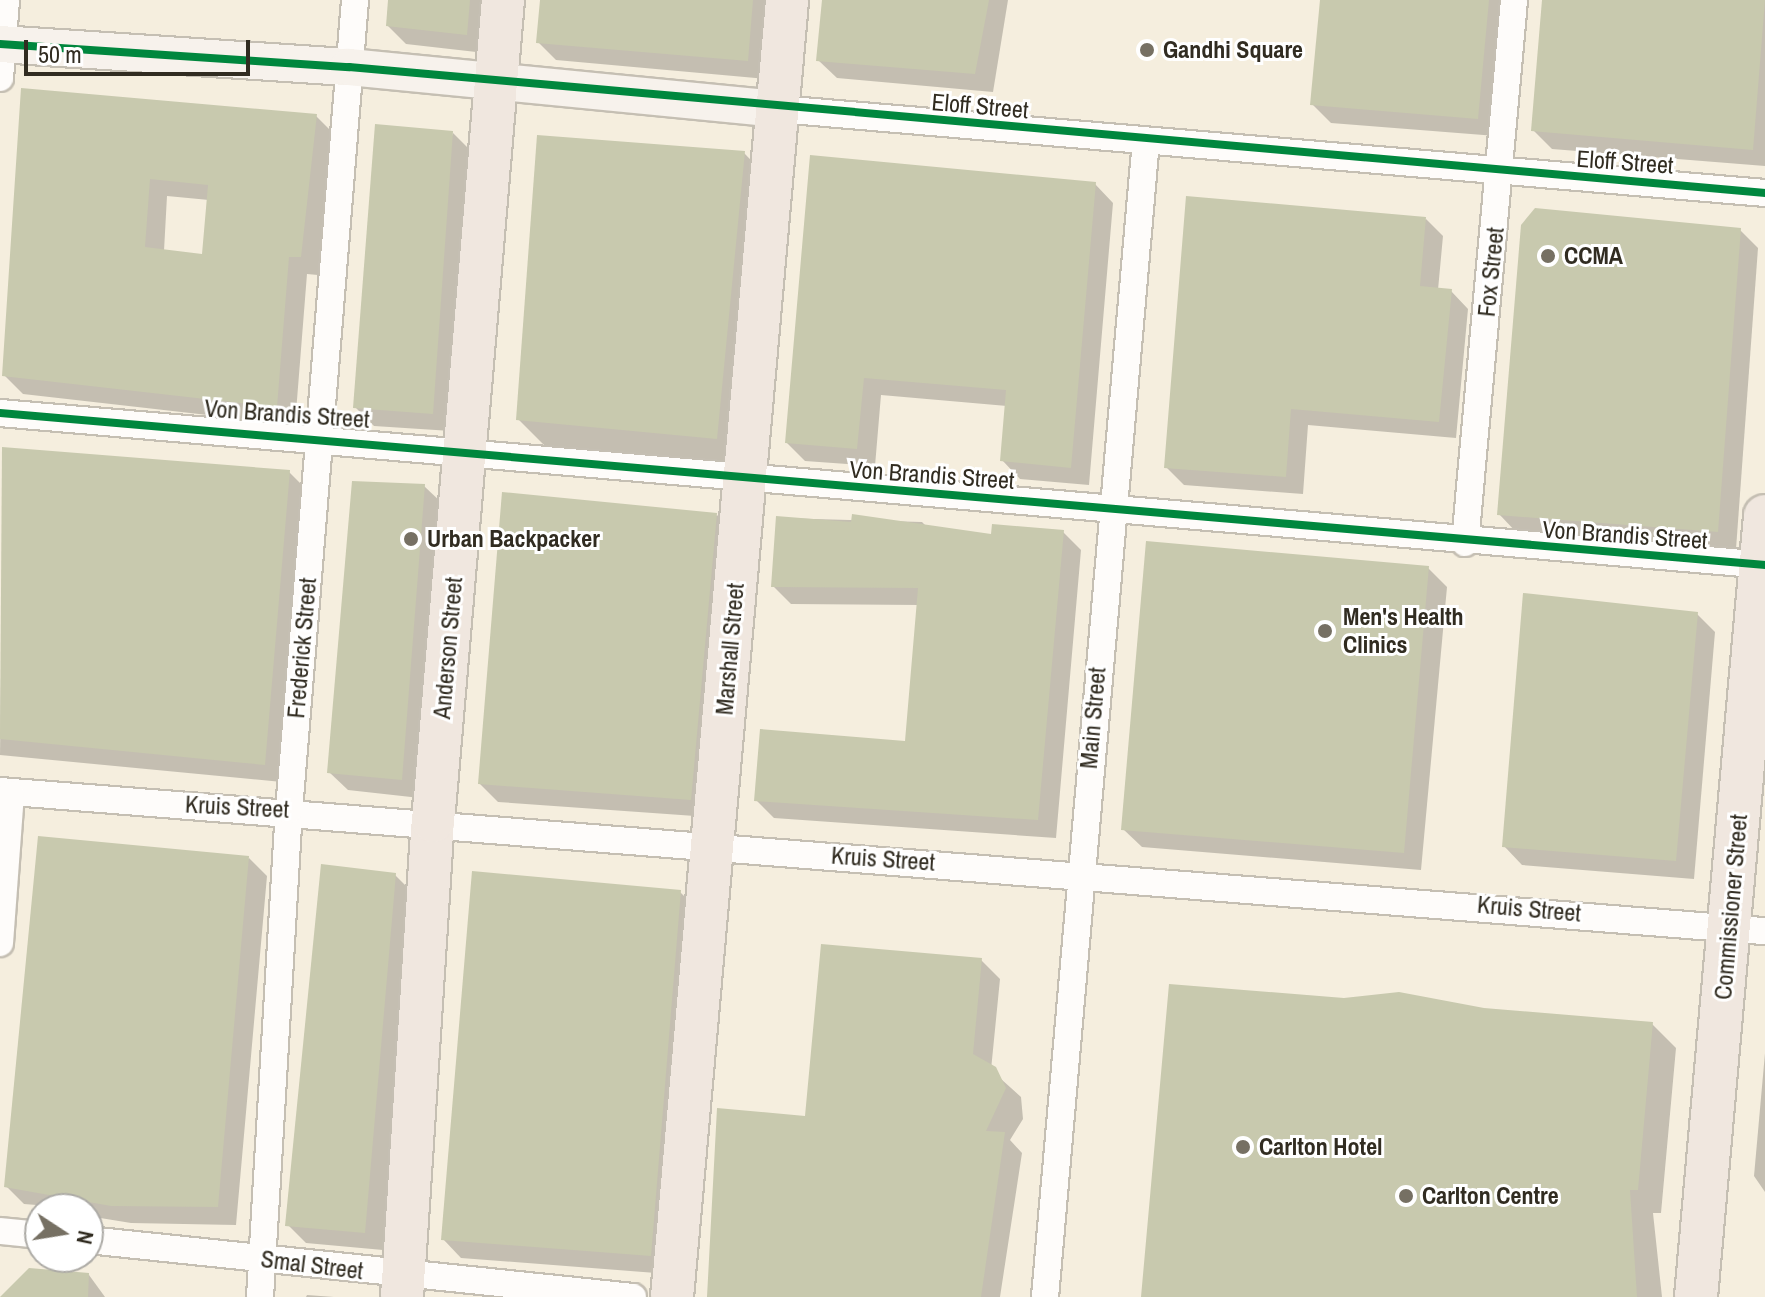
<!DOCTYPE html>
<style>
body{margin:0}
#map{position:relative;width:1765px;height:1297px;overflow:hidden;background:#f5eede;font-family:"Archivo Narrow",sans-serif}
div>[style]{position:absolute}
.shadow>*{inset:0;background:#0003}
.building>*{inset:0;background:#c8c9ae}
.roads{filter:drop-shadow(2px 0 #c5bfb3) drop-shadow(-2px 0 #c5bfb3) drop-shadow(0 2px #c5bfb3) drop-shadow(0 -2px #c5bfb3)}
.street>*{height:26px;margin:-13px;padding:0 13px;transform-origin:13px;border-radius:13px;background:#fefcfa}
.secondary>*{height:36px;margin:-18px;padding:0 18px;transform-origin:18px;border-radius:18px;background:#f7f2ec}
.primary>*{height:42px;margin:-21px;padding:0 21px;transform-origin:21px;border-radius:21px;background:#f0e7df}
.cycleway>*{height:8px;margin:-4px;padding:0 4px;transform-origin:4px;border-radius:4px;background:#00873e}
.dots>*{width:22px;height:22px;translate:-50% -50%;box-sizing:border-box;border:4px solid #fff;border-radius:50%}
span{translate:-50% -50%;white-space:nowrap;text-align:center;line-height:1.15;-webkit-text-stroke:6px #fff;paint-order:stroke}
.poi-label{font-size:24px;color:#312c21;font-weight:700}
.left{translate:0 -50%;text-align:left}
.street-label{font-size:24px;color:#312c21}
.north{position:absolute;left:24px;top:1193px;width:80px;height:80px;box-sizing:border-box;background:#fff;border:2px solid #adaba6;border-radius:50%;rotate:102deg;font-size:22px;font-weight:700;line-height:32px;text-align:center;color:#312c21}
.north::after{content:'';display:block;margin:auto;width:28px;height:36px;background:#767063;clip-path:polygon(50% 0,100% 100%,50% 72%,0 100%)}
.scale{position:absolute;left:24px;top:40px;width:226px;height:36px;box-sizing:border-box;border:4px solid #312c21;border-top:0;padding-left:10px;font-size:24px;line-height:28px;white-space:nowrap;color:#312c21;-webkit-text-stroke:6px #fff;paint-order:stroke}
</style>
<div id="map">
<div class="shadow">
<i style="clip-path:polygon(390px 0,490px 0,485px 53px,406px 44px,388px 26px)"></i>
<i style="clip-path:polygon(542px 0,773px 0,766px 79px,556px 60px,538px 42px)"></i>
<i style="clip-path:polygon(824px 0,1008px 0,993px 92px,837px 78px,818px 60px)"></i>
<i style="clip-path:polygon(1322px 0,1508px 0,1496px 136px,1331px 123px,1312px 104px)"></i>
<i style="clip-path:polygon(1544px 0,1765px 0,1765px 166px,1552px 149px,1534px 131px)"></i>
<i style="clip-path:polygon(evenodd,23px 91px,316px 116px,334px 134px,318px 275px,307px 274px,295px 425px,23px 394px,4px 375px,23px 91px,167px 196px,209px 200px,204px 256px,164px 251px,167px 196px)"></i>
<i style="clip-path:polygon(453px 133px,471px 151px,451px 431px,374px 426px,355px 407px)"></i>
<i style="clip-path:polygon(744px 153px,778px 188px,751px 472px,552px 453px,518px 419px)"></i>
<i style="clip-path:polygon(812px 157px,1095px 184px,1113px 203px,1089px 485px,1020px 479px,1002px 460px,1007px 406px,881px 395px,875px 466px,805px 461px,787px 443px)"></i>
<i style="clip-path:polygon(1426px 219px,1443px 236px,1438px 290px,1451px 291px,1468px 309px,1456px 438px,1308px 425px,1303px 494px,1184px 485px,1166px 467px)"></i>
<i style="clip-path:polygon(1740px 230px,1758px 248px,1736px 549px,1517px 533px,1499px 514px)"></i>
<i style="clip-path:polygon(4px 449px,289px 472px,307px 490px,282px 782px,0 755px)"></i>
<i style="clip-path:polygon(424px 486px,443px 504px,420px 798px,348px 790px,329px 772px)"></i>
<i style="clip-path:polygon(717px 515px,735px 533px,709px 817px,498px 802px,480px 784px)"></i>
<i style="clip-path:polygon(778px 518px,922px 522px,931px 531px,993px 536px,1063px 532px,1081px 550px,1056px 838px,774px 818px,756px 800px,906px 744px,919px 605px,791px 604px,773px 586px)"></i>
<i style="clip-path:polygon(1428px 568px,1447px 587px,1421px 870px,1142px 847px,1123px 829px)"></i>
<i style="clip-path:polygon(1697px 614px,1715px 632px,1694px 879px,1522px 865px,1504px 846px)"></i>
<i style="clip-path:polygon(249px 858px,267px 876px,236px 1225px,131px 1223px,88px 1216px,88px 1209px,24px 1204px,6px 1186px)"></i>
<i style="clip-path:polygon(395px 875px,413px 893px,383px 1250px,306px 1243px,288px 1225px)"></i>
<i style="clip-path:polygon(680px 892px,698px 910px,669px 1274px,461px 1258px,443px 1239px)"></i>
<i style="clip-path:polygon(981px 960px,1000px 979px,991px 1070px,1021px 1097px,1023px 1119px,1010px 1140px,1022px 1153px,1000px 1297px,709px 1297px,718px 1110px,807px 1118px)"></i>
<i style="clip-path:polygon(1484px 1010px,1652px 1024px,1676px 1048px,1661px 1213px,1653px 1213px,1662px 1297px,1143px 1297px)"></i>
<i style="clip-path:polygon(1765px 1053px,1765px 1192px,1754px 1176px)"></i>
<i style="clip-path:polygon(89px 1275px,105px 1297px,16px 1297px)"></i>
<i style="clip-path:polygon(307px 1295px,334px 1297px,306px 1297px)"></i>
</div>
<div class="building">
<i style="clip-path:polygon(388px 0,470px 0,467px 35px,386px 26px)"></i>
<i style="clip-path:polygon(540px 0,753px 0,748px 61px,536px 43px)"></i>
<i style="clip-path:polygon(822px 0,989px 0,975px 74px,816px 61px)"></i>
<i style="clip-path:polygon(1320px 0,1489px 0,1478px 119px,1310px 105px)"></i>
<i style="clip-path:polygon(1542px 0,1765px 0,1753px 150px,1531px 131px)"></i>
<i style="clip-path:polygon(evenodd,21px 88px,317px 114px,301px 257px,289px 257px,277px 407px,2px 376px,21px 88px,150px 179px,208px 185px,202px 254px,145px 247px,150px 179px)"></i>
<i style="clip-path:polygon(375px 124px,453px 131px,433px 414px,353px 408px)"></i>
<i style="clip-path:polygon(537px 135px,745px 151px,717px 439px,516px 420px)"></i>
<i style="clip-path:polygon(810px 155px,1096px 182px,1071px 468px,1000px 461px,1006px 390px,864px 378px,857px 449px,785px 443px)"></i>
<i style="clip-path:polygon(1186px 196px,1426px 217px,1420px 286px,1452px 289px,1439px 422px,1291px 409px,1286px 477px,1164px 468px)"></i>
<i style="clip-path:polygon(1535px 208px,1741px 228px,1718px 532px,1497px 515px,1521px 225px)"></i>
<i style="clip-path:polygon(2px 447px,290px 470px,265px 765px,0 739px)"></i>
<i style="clip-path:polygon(352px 481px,425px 484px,402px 780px,327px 773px)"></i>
<i style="clip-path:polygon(502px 492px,717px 513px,691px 800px,478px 784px)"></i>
<i style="clip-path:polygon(852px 514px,991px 534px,992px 524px,1064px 530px,1038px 820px,754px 801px,760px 729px,905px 741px,918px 588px,771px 587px,776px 516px,851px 522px)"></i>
<i style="clip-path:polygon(1146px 541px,1429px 566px,1404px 853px,1121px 830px)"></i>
<i style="clip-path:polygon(1523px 593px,1698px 612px,1676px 861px,1502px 847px)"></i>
<i style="clip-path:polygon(38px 836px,249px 856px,218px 1207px,111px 1206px,4px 1187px)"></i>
<i style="clip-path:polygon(321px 864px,396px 873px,365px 1233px,285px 1226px)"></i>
<i style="clip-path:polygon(472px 871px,681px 890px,651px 1256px,441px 1240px)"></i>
<i style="clip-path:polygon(821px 944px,982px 958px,973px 1054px,996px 1067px,1006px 1088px,986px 1131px,1005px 1132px,981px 1297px,707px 1297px,717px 1108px,805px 1116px)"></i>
<i style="clip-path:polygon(1169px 984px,1344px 998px,1399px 992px,1484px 1008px,1653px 1022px,1638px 1190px,1630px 1190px,1637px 1297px,1141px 1297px)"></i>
<i style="clip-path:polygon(29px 1268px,89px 1273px,88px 1297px,0 1297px)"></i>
</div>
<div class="roads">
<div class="street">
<i style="left:0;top:78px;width:78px;rotate:-85.6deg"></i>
<i style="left:779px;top:109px;width:990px;rotate:4.87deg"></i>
<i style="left:0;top:413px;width:1772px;rotate:4.92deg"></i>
<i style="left:1465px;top:543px;width:545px;rotate:-84.84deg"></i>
<i style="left:0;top:791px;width:1771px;rotate:4.54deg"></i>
<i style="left:0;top:943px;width:149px;rotate:-85.8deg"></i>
<i style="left:0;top:1231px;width:40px;rotate:5.7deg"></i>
<i style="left:88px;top:1240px;width:548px;rotate:5.97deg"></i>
<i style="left:260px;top:1297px;width:488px;rotate:-86.6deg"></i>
<i style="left:289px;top:810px;width:813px;rotate:-85.34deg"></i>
<i style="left:1045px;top:1297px;width:1161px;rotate:-85.01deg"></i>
</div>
<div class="secondary">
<i style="left:0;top:44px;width:350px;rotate:3.8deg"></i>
<i style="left:349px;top:67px;width:432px;rotate:5.6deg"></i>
</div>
<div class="primary">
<i style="left:402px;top:1297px;width:477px;rotate:-86.3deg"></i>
<i style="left:433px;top:821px;width:824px;rotate:-85.13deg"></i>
<i style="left:672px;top:1297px;width:1302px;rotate:-84.93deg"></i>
<i style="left:1696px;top:1297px;width:784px;rotate:-84.95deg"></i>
</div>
</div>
<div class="cycleway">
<i style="left:0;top:44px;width:350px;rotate:3.8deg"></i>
<i style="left:349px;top:67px;width:1422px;rotate:5.08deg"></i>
<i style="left:0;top:413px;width:1772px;rotate:4.92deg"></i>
</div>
<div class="dots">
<i style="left:1147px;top:50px;background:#767063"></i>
<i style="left:1548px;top:256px;background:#767063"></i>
<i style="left:411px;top:539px;background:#767063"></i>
<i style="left:1325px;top:631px;background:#767063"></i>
<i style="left:1243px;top:1147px;background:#767063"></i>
<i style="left:1406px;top:1196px;background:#767063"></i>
</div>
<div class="poi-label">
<span class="left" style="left:1163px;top:50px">Gandhi Square</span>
<span class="left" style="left:1564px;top:256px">CCMA</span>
<span class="left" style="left:427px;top:539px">Urban Backpacker</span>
<span class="left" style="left:1343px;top:631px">Men's Health<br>Clinics</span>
<span class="left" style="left:1259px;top:1147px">Carlton Hotel</span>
<span class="left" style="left:1422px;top:1196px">Carlton Centre</span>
</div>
<div class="street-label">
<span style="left:980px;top:106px;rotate:5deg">Eloff Street</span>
<span style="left:1625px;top:162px;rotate:4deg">Eloff Street</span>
<span style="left:1491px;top:272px;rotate:-84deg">Fox Street</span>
<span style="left:287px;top:414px;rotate:4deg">Von Brandis Street</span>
<span style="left:932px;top:475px;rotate:4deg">Von Brandis Street</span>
<span style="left:1625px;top:535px;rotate:4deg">Von Brandis Street</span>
<span style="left:302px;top:648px;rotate:-85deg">Frederick Street</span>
<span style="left:448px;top:648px;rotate:-85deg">Anderson Street</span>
<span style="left:730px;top:649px;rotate:-85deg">Marshall Street</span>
<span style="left:1093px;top:718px;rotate:-85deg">Main Street</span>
<span style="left:237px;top:807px;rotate:3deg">Kruis Street</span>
<span style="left:883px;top:859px;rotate:4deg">Kruis Street</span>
<span style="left:1731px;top:907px;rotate:-85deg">Commissioner Street</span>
<span style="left:1529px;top:909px;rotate:5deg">Kruis Street</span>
<span style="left:312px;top:1265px;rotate:7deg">Smal Street</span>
</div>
<div class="north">N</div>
<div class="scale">50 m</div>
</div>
